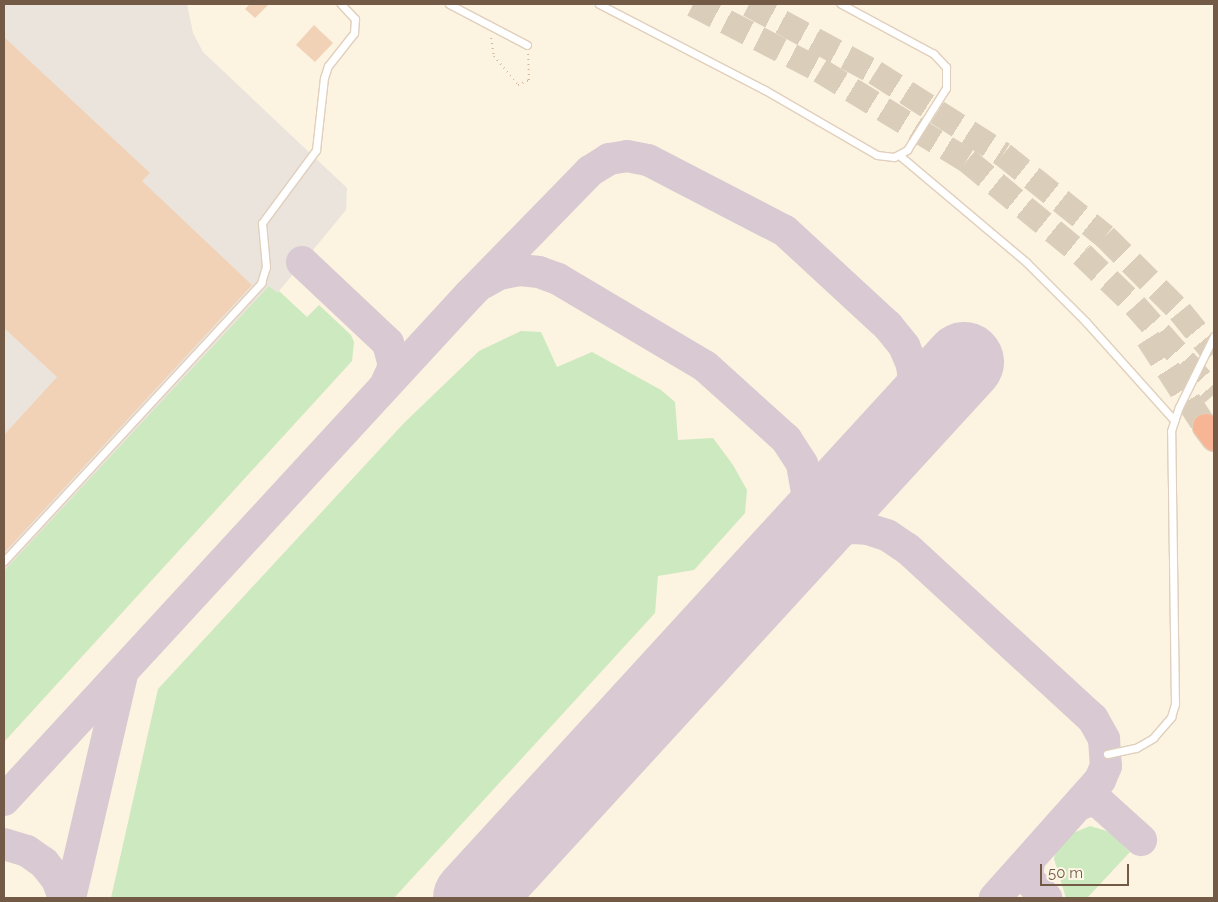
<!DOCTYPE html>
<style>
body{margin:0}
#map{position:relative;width:1218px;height:902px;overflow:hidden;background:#fcf3e0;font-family:Raleway,sans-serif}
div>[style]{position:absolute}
.industrial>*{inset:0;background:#eae4dc}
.green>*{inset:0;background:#cde9bf}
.taxiway>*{height:32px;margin:-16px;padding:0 16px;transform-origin:16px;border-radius:16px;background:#d9c9d2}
.runway>*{height:80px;margin:-40px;padding:0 40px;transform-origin:40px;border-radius:40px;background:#d9c9d2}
.building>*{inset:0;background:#f2d2b7}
.motorway-tunnel>*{height:25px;margin-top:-12.5px;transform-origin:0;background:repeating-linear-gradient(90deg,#dacdba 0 25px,transparent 0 37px)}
.path>*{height:2px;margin-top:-1px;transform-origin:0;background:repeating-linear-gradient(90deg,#d6b69b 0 1px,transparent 0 5px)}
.roads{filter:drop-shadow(1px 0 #e0cfbc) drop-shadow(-1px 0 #e0cfbc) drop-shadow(0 1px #e0cfbc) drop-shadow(0 -1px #e0cfbc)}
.service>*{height:7px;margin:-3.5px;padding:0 3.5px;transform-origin:3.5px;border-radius:3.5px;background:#fff}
.motorway>*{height:25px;margin:-12.5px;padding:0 12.5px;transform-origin:12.5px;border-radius:12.5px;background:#f8b595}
span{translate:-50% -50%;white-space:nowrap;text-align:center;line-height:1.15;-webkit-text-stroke:4px #fff7e6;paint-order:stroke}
.frame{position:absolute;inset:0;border:5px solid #735a47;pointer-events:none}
.scale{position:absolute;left:1040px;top:864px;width:89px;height:22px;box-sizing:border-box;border:2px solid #735a47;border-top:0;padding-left:6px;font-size:15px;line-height:18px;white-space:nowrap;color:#735a47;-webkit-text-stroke:4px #fff7e6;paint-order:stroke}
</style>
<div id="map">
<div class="industrial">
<i style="clip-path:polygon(4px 4px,187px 4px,193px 33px,203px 52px,347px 188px,346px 210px,279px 291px,4px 593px)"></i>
</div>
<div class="green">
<i style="clip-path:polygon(269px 286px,277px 293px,279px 291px,307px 317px,319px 305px,351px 335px,354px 342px,352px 361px,4px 742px,4px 571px)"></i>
<i style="clip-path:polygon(521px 331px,541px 332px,557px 367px,592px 352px,661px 390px,675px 402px,678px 440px,713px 438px,733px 465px,747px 490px,745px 513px,694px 570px,658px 576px,655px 613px,394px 898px,111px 898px,158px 689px,404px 423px,479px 351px)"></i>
<i style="clip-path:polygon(1090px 826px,1110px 832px,1130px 852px,1087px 898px,1066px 898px,1054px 859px,1055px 852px,1073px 833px)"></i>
</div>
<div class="taxiway">
<i style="left:302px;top:262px;width:118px;rotate:43.3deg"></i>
<i style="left:388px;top:343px;width:24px;rotate:75deg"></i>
<i style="left:394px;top:366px;width:22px;rotate:114deg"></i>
<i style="left:483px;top:283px;width:18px;rotate:-29deg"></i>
<i style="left:499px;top:274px;width:21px;rotate:-11deg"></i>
<i style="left:520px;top:270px;width:19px;rotate:6deg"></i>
<i style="left:539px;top:272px;width:20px;rotate:20deg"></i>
<i style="left:558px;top:279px;width:172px;rotate:30.7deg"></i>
<i style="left:706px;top:367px;width:108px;rotate:42deg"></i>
<i style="left:786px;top:439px;width:30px;rotate:57deg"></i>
<i style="left:802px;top:464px;width:36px;rotate:80deg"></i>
<i style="left:808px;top:499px;width:27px;rotate:105deg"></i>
<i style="left:801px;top:525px;width:36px;rotate:126deg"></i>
<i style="left:707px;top:645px;width:132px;rotate:-45.9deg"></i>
<i style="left:799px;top:550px;width:30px;rotate:-34deg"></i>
<i style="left:824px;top:533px;width:27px;rotate:-10deg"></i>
<i style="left:851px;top:528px;width:17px;rotate:3deg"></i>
<i style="left:868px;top:529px;width:20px;rotate:18deg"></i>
<i style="left:887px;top:535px;width:25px;rotate:34deg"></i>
<i style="left:908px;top:549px;width:251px;rotate:42.6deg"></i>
<i style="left:1093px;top:719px;width:23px;rotate:61deg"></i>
<i style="left:1104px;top:739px;width:27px;rotate:86deg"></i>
<i style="left:1106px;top:766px;width:15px;rotate:113deg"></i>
<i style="left:1100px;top:780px;width:158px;rotate:131.7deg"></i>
<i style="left:4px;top:800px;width:688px;rotate:-47.36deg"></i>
<i style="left:470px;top:294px;width:172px;rotate:-45.7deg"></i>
<i style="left:590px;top:171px;width:22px;rotate:-32deg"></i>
<i style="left:609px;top:159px;width:18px;rotate:-9deg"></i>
<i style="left:627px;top:156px;width:21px;rotate:11deg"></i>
<i style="left:648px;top:160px;width:154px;rotate:27.4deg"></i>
<i style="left:785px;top:231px;width:140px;rotate:42.7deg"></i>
<i style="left:888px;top:326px;width:26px;rotate:51deg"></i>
<i style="left:904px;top:346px;width:21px;rotate:67deg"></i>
<i style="left:912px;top:365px;width:31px;rotate:83deg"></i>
<i style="left:916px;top:396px;width:17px;rotate:111deg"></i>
<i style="left:910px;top:412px;width:88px;rotate:127.1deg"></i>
<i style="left:1081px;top:804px;width:11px;rotate:-22deg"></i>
<i style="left:1091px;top:800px;width:11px;rotate:22deg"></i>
<i style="left:1101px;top:804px;width:54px;rotate:42deg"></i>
<i style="left:4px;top:844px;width:24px;rotate:17deg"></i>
<i style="left:27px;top:851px;width:21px;rotate:35deg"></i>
<i style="left:44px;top:863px;width:21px;rotate:51deg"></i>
<i style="left:57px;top:879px;width:20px;rotate:70deg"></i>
<i style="left:1029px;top:861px;width:17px;rotate:97deg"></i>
<i style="left:1027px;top:878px;width:28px;rotate:46deg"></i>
<i style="left:70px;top:898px;width:230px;rotate:-76.9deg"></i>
</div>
<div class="runway">
<i style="left:473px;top:898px;width:727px;rotate:-47.51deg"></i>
</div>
<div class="building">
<i style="clip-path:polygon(250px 4px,269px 4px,255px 18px,245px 9px)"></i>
<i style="clip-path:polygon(314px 25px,333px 43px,315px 62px,296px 45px)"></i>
<i style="clip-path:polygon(4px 37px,150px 173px,142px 181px,252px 285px,4px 553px,4px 435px,57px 377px,4px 328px)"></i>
</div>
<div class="motorway-tunnel">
<i style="left:693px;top:4px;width:143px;rotate:27.5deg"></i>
<i style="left:820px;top:70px;width:172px;rotate:31.5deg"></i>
<i style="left:967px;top:160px;width:149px;rotate:39.3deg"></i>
<i style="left:1082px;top:254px;width:74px;rotate:43.9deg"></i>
<i style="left:1135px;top:305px;width:119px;rotate:48.4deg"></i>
<i style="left:749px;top:4px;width:143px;rotate:28.4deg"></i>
<i style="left:875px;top:72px;width:152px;rotate:32.6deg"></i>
<i style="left:1003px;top:154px;width:131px;rotate:38.8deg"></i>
<i style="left:1105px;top:236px;width:106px;rotate:45deg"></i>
<i style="left:1180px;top:311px;width:54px;rotate:51deg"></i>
<i style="left:1148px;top:338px;width:105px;rotate:57.1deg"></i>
</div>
<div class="path">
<i style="left:491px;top:38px;width:18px;rotate:81deg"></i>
<i style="left:494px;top:56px;width:38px;rotate:50deg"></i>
<i style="left:518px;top:85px;width:12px;rotate:-24deg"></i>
<i style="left:529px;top:80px;width:26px;rotate:-92deg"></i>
</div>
<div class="roads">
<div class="service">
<i style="left:449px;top:4px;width:88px;rotate:27.7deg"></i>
<i style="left:599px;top:4px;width:187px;rotate:27.4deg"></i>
<i style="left:765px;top:90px;width:129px;rotate:30.1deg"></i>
<i style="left:877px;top:155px;width:17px;rotate:7deg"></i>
<i style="left:894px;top:157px;width:15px;rotate:-28deg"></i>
<i style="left:907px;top:150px;width:73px;rotate:-57.8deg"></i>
<i style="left:946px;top:88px;width:21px;rotate:-90deg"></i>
<i style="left:946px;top:67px;width:18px;rotate:-133deg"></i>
<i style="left:934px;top:54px;width:106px;rotate:-151.7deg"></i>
<i style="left:899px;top:155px;width:166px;rotate:40.1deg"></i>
<i style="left:1026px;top:262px;width:85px;rotate:45deg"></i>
<i style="left:1086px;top:322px;width:132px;rotate:48.1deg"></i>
<i style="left:4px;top:561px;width:379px;rotate:-47.2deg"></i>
<i style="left:261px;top:283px;width:17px;rotate:-73deg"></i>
<i style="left:266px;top:267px;width:44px;rotate:-95.2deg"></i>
<i style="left:262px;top:223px;width:91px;rotate:-53.5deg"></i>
<i style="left:316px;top:150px;width:72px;rotate:-83.7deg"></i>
<i style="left:324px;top:78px;width:13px;rotate:-72deg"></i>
<i style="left:328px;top:66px;width:42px;rotate:-51.8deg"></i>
<i style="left:354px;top:33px;width:14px;rotate:-86deg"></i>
<i style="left:355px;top:19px;width:21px;rotate:-133deg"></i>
<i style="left:1107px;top:754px;width:30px;rotate:-12deg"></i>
<i style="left:1136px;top:748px;width:20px;rotate:-30deg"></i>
<i style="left:1153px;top:738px;width:28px;rotate:-49deg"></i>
<i style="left:1171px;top:717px;width:14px;rotate:-73deg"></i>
<i style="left:1175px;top:704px;width:273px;rotate:-90.8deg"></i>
<i style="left:1171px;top:431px;width:25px;rotate:-72deg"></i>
<i style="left:1179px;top:407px;width:79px;rotate:-63.8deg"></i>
</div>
<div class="motorway">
<i style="left:1205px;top:426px;width:15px;rotate:53deg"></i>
</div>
</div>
<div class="frame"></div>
<div class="scale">50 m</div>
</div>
